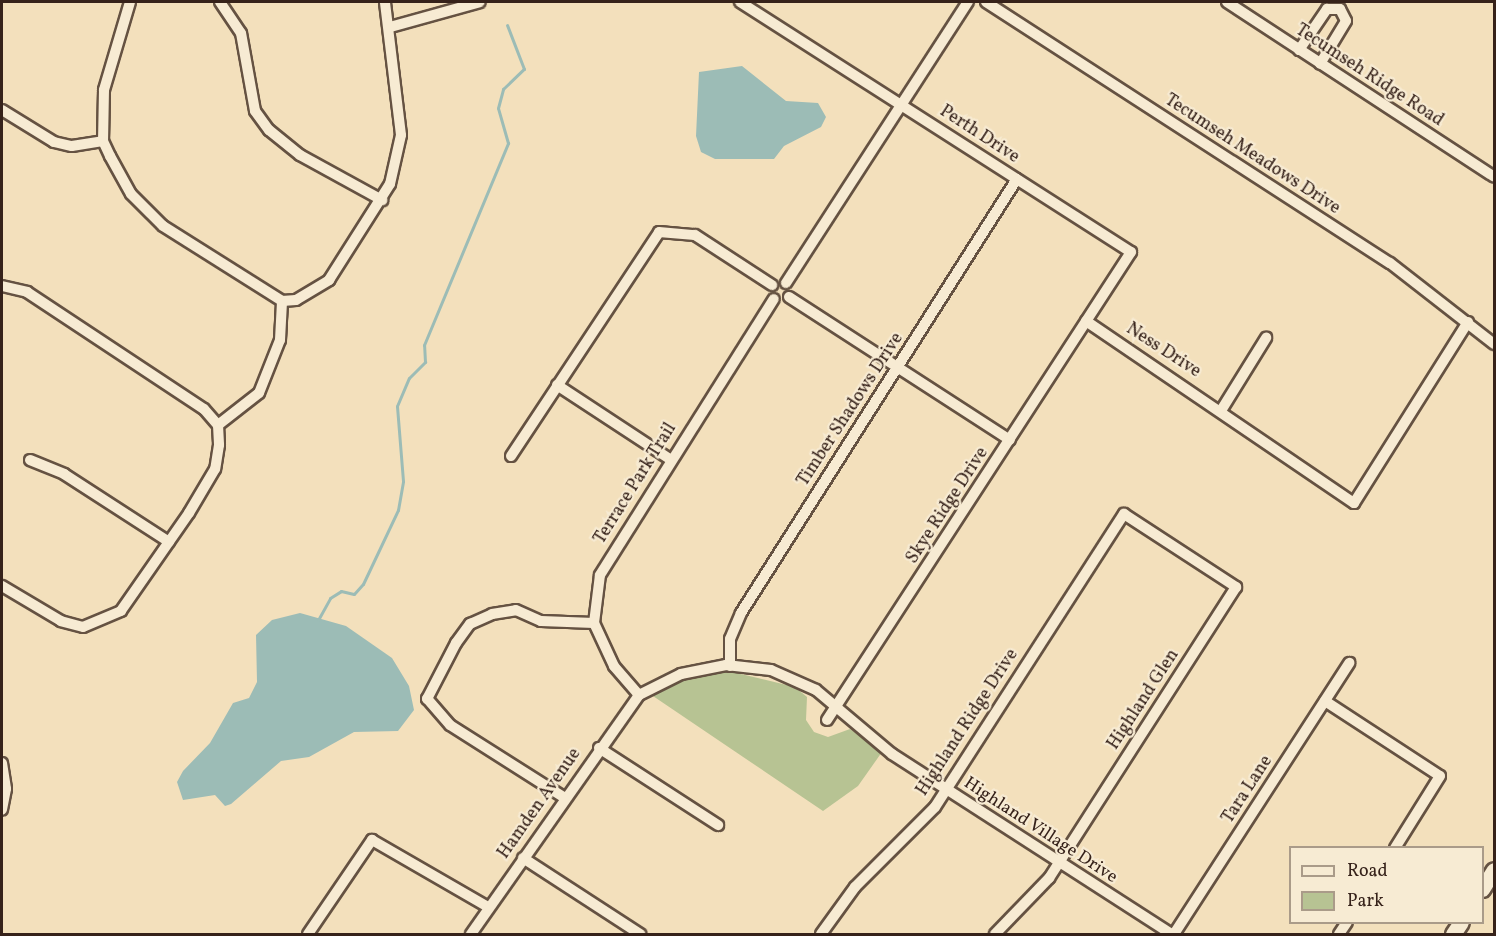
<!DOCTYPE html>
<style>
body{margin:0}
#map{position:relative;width:1496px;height:936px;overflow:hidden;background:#f3e0bc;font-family:Vollkorn,serif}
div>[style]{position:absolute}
.green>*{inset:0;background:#b7c393}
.water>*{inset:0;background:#9cbcb6}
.stream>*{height:3px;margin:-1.5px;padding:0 1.5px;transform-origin:1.5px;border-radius:1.5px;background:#9cbcb6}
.roads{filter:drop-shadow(2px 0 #655242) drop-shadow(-2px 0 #655242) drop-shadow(0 2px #655242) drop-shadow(0 -2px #655242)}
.street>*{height:10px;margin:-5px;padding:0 5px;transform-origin:5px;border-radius:5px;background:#f7ebd3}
.secondary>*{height:15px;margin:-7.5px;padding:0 7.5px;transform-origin:7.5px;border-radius:7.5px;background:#f7ebd3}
span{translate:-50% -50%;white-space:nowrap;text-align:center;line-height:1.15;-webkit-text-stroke:4.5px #f7ebd3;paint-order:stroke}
.street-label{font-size:18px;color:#36221a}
.frame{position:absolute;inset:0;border:3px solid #36221a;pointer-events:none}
.legend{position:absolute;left:1289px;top:846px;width:195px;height:78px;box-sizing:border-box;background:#f7ebd3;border:2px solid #aa9b89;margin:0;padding:8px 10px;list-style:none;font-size:18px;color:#36221a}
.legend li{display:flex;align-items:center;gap:12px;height:30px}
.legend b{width:30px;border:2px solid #aa9b89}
</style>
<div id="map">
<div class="green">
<i style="clip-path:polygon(724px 670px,795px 687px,807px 697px,806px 720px,814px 732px,828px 737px,850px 729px,882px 752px,858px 786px,823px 811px,650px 694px,687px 677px)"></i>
</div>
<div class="water">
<i style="clip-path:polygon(742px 66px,786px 101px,818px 103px,826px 117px,821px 127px,784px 146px,774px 159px,715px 159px,701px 152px,696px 136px,699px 72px)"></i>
<i style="clip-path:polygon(300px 613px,346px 626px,392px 658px,409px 686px,414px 710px,398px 731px,354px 732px,309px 757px,281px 761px,231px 804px,225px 806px,215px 795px,183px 800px,177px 782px,183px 771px,210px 743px,233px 703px,249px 698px,257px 682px,256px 635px,272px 620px)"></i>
</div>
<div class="stream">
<i style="left:318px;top:620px;width:25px;rotate:-61deg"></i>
<i style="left:330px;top:598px;width:13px;rotate:-32deg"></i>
<i style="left:341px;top:591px;width:13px;rotate:13deg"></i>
<i style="left:354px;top:594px;width:13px;rotate:-48deg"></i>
<i style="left:363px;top:584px;width:82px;rotate:-64.7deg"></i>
<i style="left:398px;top:510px;width:29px;rotate:-80deg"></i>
<i style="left:403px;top:481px;width:75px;rotate:-94.6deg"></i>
<i style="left:397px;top:406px;width:30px;rotate:-67deg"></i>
<i style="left:409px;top:378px;width:23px;rotate:-45deg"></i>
<i style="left:425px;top:362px;width:17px;rotate:-93deg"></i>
<i style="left:424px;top:345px;width:219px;rotate:-67.4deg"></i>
<i style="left:508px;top:143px;width:36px;rotate:-106deg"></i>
<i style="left:498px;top:108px;width:20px;rotate:-75deg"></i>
<i style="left:503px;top:89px;width:29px;rotate:-44deg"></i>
<i style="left:524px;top:69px;width:47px;rotate:-111.1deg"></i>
</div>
<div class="roads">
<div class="street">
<i style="left:130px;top:2px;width:92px;rotate:106.5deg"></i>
<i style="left:104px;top:90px;width:51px;rotate:91.1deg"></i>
<i style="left:103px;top:141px;width:17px;rotate:65deg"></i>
<i style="left:110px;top:156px;width:43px;rotate:61.1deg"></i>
<i style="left:131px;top:194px;width:45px;rotate:45deg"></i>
<i style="left:163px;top:226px;width:141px;rotate:32.2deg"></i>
<i style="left:220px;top:2px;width:37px;rotate:56deg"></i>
<i style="left:241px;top:33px;width:79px;rotate:79.8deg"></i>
<i style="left:255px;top:111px;width:24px;rotate:54deg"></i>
<i style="left:269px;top:130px;width:40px;rotate:39deg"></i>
<i style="left:300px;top:155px;width:94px;rotate:28.8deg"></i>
<i style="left:740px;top:2px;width:464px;rotate:32.6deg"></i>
<i style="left:1131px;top:252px;width:558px;rotate:123.01deg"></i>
<i style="left:986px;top:2px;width:481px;rotate:32.9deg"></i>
<i style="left:1390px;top:263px;width:132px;rotate:37.9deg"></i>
<i style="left:1227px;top:2px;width:319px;rotate:33.2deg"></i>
<i style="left:390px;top:27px;width:93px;rotate:-15.5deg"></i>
<i style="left:1299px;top:50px;width:50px;rotate:-55.7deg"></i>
<i style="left:1327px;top:9px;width:13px"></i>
<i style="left:1340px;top:9px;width:13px;rotate:63deg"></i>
<i style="left:1346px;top:21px;width:50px;rotate:121.2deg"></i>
<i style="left:2px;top:110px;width:61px;rotate:31.6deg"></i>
<i style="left:54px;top:142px;width:18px;rotate:13deg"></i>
<i style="left:72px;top:146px;width:31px;rotate:-9deg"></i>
<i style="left:786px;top:283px;width:335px;rotate:-57.1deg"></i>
<i style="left:2px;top:286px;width:26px;rotate:13deg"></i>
<i style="left:27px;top:292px;width:212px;rotate:33.5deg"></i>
<i style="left:204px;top:409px;width:21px;rotate:49deg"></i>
<i style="left:218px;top:425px;width:20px;rotate:87deg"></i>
<i style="left:219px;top:445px;width:24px;rotate:99deg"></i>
<i style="left:215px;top:469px;width:51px;rotate:120.6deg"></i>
<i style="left:189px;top:513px;width:119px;rotate:124.8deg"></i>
<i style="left:121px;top:611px;width:41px;rotate:157.2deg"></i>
<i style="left:83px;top:627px;width:23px;rotate:-165deg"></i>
<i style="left:61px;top:621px;width:69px;rotate:-149.3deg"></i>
<i style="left:789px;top:297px;width:263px;rotate:32.9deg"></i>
<i style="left:1086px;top:321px;width:324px;rotate:34.2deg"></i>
<i style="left:1354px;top:503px;width:214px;rotate:-57.8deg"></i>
<i style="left:557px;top:385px;width:136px;rotate:33.3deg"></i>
<i style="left:1222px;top:409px;width:84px;rotate:-58.2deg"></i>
<i style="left:218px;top:425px;width:52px;rotate:-38deg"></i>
<i style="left:259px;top:393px;width:57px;rotate:-68.4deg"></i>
<i style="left:280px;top:340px;width:39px;rotate:-87deg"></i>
<i style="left:282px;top:301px;width:14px;rotate:-4deg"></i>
<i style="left:296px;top:300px;width:39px;rotate:-31deg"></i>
<i style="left:329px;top:280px;width:114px;rotate:-57.6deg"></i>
<i style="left:390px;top:184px;width:50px;rotate:-77.3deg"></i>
<i style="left:401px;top:135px;width:134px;rotate:-96.9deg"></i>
<i style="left:511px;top:456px;width:268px;rotate:-56.5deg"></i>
<i style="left:659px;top:232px;width:36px;rotate:5deg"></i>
<i style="left:695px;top:235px;width:92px;rotate:33deg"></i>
<i style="left:30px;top:460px;width:37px;rotate:22deg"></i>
<i style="left:64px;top:474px;width:125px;rotate:32.9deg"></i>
<i style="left:730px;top:666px;width:27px;rotate:-90deg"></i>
<i style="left:730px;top:639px;width:28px;rotate:-67deg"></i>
<i style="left:741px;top:613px;width:514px;rotate:-57.55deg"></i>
<i style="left:639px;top:695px;width:38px;rotate:-131deg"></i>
<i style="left:614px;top:666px;width:47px;rotate:-114.9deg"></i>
<i style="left:594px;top:623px;width:48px;rotate:-82.9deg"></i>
<i style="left:600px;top:575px;width:326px;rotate:-57.8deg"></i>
<i style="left:1325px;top:701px;width:137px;rotate:33.1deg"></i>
<i style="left:1440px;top:776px;width:85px;rotate:122deg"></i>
<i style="left:599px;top:748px;width:142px;rotate:32.9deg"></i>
<i style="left:2px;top:763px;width:26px;rotate:81deg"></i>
<i style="left:6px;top:789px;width:21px;rotate:101deg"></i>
<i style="left:565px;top:798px;width:136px;rotate:-147.6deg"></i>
<i style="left:450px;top:725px;width:35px;rotate:-131deg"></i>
<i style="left:427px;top:699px;width:63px;rotate:-62.6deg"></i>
<i style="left:456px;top:643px;width:24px;rotate:-54deg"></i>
<i style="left:470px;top:624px;width:24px;rotate:-24deg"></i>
<i style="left:492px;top:614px;width:24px;rotate:-9deg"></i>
<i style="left:516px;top:610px;width:27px;rotate:24deg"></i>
<i style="left:541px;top:621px;width:53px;rotate:2.2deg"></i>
<i style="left:523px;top:858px;width:140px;rotate:33deg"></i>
<i style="left:308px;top:934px;width:114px;rotate:-55.8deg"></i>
<i style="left:372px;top:840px;width:134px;rotate:30deg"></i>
<i style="left:471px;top:934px;width:292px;rotate:-54.9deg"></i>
<i style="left:639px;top:695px;width:47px;rotate:-26.6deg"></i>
<i style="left:681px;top:674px;width:46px;rotate:-11.3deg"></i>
<i style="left:726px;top:665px;width:45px;rotate:6.3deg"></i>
<i style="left:771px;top:670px;width:49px;rotate:24deg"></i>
<i style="left:816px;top:690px;width:99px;rotate:40.1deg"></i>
<i style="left:892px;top:754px;width:332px;rotate:32.8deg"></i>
<i style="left:821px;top:934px;width:58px;rotate:-54.1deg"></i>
<i style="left:855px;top:887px;width:113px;rotate:-45deg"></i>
<i style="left:935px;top:807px;width:349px;rotate:-57.2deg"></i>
<i style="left:1124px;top:514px;width:134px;rotate:33.1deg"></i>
<i style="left:1236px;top:587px;width:346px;rotate:122.7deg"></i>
<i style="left:1049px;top:878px;width:78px;rotate:134deg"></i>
<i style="left:1174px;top:934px;width:323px;rotate:-57.1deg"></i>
<i style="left:1339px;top:934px;width:14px;rotate:-56deg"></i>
</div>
<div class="secondary">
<i style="left:1482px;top:889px;width:22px;rotate:-58deg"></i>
<i style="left:1453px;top:934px;width:14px;rotate:-56deg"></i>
</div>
</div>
<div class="street-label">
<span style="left:1369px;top:76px;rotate:33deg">Tecumseh Ridge Road</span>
<span style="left:979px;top:135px;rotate:33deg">Perth Drive</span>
<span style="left:1252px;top:155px;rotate:33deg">Tecumseh Meadows Drive</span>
<span style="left:1163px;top:351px;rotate:33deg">Ness Drive</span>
<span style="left:851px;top:410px;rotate:-57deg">Timber Shadows Drive</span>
<span style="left:636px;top:484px;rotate:-58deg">Terrace Park Trail</span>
<span style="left:948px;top:506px;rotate:-57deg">Skye Ridge Drive</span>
<span style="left:1144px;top:700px;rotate:-57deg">Highland Glen</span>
<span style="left:968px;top:723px;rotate:-57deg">Highland Ridge Drive</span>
<span style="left:1248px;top:790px;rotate:-57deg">Tara Lane</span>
<span style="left:540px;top:804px;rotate:-55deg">Hamden Avenue</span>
<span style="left:1040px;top:831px;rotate:33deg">Highland Village Drive</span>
</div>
<div class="frame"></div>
<ul class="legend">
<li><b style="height:8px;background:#f7ebd3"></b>Road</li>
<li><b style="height:16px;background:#b7c393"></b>Park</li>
</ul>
</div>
